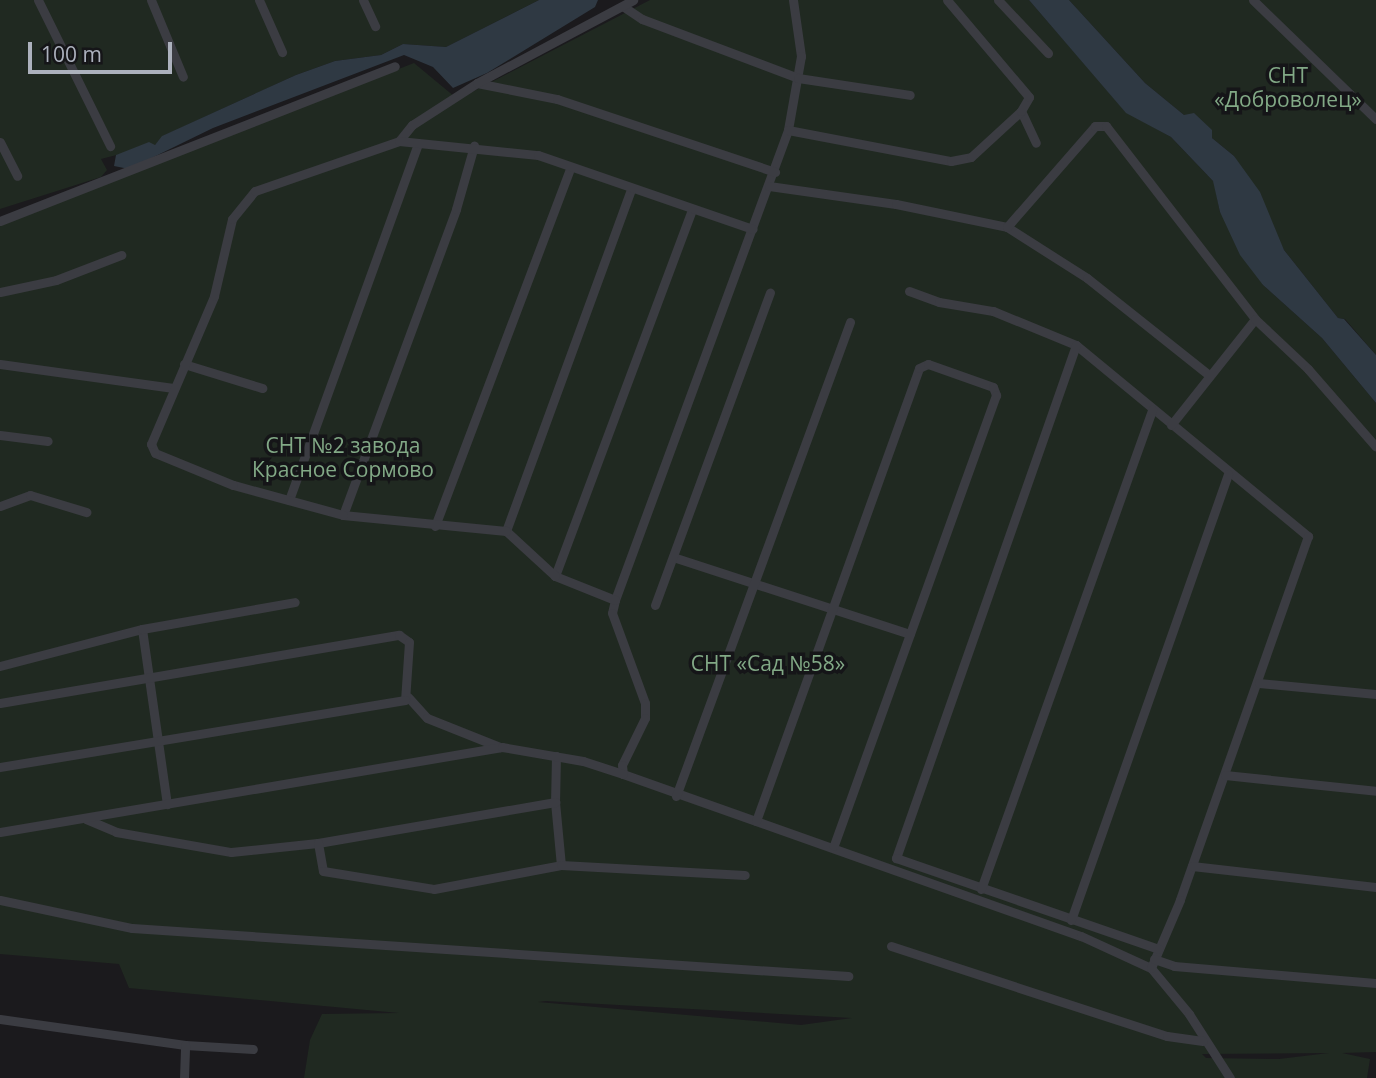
<!DOCTYPE html>
<meta charset="utf-8">
<style>
body{margin:0}
#map{position:relative;width:1376px;height:1078px;overflow:hidden;background:#1b1a1d;font-family:"Open Sans",sans-serif}
div>[style]{position:absolute}
.green>*{inset:0;background:#202921}
.water>*{inset:0;background:#2f3943}
.street>*{height:9px;margin:-4.5px;padding:0 4.5px;transform-origin:4.5px;border-radius:4.5px;background:#3b3c42}
span{translate:-50% -50%;white-space:nowrap;text-align:center;line-height:1.15;-webkit-text-stroke:7px #151518;paint-order:stroke}
.park-label{font-size:21px;color:#82a986}
.scale{position:absolute;left:28px;top:42px;width:144px;height:32px;box-sizing:border-box;border:4px solid #acb1bd;border-top:0;padding-left:9px;font-size:21px;line-height:24px;white-space:nowrap;color:#acb1bd;-webkit-text-stroke:5px #151518;paint-order:stroke}
</style>
<div id="map">
<div class="green">
<i style="clip-path:polygon(0 0,539px 0,446px 47px,403px 44px,381px 55px,335px 61px,296px 75px,163px 136px,155px 145px,101px 159px,107px 170px,101px 177px,0 209px)"></i>
<i style="clip-path:polygon(evenodd,650px 0,1029px 0,1126px 112px,1171px 137px,1214px 182px,1220px 212px,1263px 285px,1322px 338px,1376px 403px,1376px 1052px,1342px 1053px,1370px 1059px,1367px 1078px,304px 1078px,310px 1040px,322px 1014px,399px 1013px,129px 988px,119px 964px,0 954px,0 224px,414px 63px,455px 97px,474px 91px,650px 0,538px 1002px,546px 1001px,852px 1018px,801px 1025px,538px 1002px,650px 0,1329px 1053px,1279px 1059px,1206px 1058px,1202px 1054px,1329px 1053px)"></i>
<i style="clip-path:polygon(1069px 0,1376px 0,1376px 355px,1345px 319px,1338px 318px,1284px 250px,1234px 156px,1145px 83px)"></i>
</div>
<div class="water">
<i style="clip-path:polygon(539px 0,598px 0,595px 7px,487px 73px,453px 88px,433px 67px,404px 55px,213px 128px,129px 169px,114px 166px,116px 155px,149px 142px,155px 145px,162px 136px,296px 75px,335px 61px,381px 55px,403px 44px,446px 47px)"></i>
<i style="clip-path:polygon(1029px 0,1069px 0,1145px 83px,1184px 115px,1194px 113px,1212px 130px,1212px 138px,1234px 156px,1260px 192px,1284px 250px,1338px 318px,1344px 319px,1376px 355px,1376px 403px,1322px 338px,1263px 285px,1240px 255px,1220px 212px,1213px 181px,1171px 137px,1126px 113px)"></i>
</div>
<div class="street">
<i style="left:38px;top:0;width:163px;rotate:63.7deg"></i>
<i style="left:151px;top:0;width:83px;rotate:67.4deg"></i>
<i style="left:259px;top:0;width:57px;rotate:66.1deg"></i>
<i style="left:363px;top:0;width:29px;rotate:65deg"></i>
<i style="left:793px;top:0;width:57px;rotate:81.9deg"></i>
<i style="left:801px;top:56px;width:75px;rotate:100deg"></i>
<i style="left:788px;top:130px;width:501px;rotate:110.21deg"></i>
<i style="left:615px;top:600px;width:13px;rotate:103deg"></i>
<i style="left:612px;top:613px;width:96px;rotate:69.9deg"></i>
<i style="left:645px;top:703px;width:15px;rotate:90deg"></i>
<i style="left:645px;top:718px;width:52px;rotate:116.1deg"></i>
<i style="left:622px;top:765px;width:9px;rotate:84deg"></i>
<i style="left:623px;top:774px;width:486px;rotate:19.5deg"></i>
<i style="left:1081px;top:936px;width:77px;rotate:24.6deg"></i>
<i style="left:1151px;top:968px;width:60px;rotate:50.4deg"></i>
<i style="left:1189px;top:1014px;width:76px;rotate:57.4deg"></i>
<i style="left:998px;top:0;width:73px;rotate:46.7deg"></i>
<i style="left:1253px;top:0;width:171px;rotate:44.1deg"></i>
<i style="left:624px;top:7px;width:22px;rotate:34deg"></i>
<i style="left:642px;top:19px;width:167px;rotate:20.7deg"></i>
<i style="left:798px;top:78px;width:113px;rotate:8.6deg"></i>
<i style="left:477px;top:83px;width:82px;rotate:11.3deg"></i>
<i style="left:557px;top:99px;width:230px;rotate:18.5deg"></i>
<i style="left:1021px;top:111px;width:35px;rotate:65deg"></i>
<i style="left:788px;top:130px;width:166px;rotate:10.8deg"></i>
<i style="left:951px;top:161px;width:20px;rotate:-11deg"></i>
<i style="left:971px;top:157px;width:68px;rotate:-42.6deg"></i>
<i style="left:1021px;top:111px;width:16px;rotate:-60deg"></i>
<i style="left:1029px;top:97px;width:127px;rotate:-130.2deg"></i>
<i style="left:399px;top:141px;width:21px;rotate:-51deg"></i>
<i style="left:412px;top:125px;width:77px;rotate:-32.9deg"></i>
<i style="left:477px;top:83px;width:177px;rotate:-28deg"></i>
<i style="left:0;top:142px;width:38px;rotate:63deg"></i>
<i style="left:769px;top:186px;width:128px;rotate:8.1deg"></i>
<i style="left:896px;top:204px;width:113px;rotate:11.7deg"></i>
<i style="left:1007px;top:227px;width:95px;rotate:32.5deg"></i>
<i style="left:1087px;top:278px;width:156px;rotate:38.5deg"></i>
<i style="left:0;top:221px;width:424px;rotate:-21.4deg"></i>
<i style="left:1007px;top:227px;width:134px;rotate:-48.9deg"></i>
<i style="left:1095px;top:126px;width:11px"></i>
<i style="left:1106px;top:126px;width:244px;rotate:52.3deg"></i>
<i style="left:909px;top:291px;width:32px;rotate:20deg"></i>
<i style="left:939px;top:302px;width:55px;rotate:9.5deg"></i>
<i style="left:993px;top:311px;width:90px;rotate:22.3deg"></i>
<i style="left:1076px;top:345px;width:301px;rotate:39.5deg"></i>
<i style="left:1308px;top:536px;width:386px;rotate:109.4deg"></i>
<i style="left:1180px;top:900px;width:74px;rotate:113.1deg"></i>
<i style="left:0;top:292px;width:57px;rotate:-12.1deg"></i>
<i style="left:56px;top:280px;width:70px;rotate:-21deg"></i>
<i style="left:1076px;top:345px;width:544px;rotate:109.33deg"></i>
<i style="left:896px;top:858px;width:278px;rotate:19.1deg"></i>
<i style="left:0;top:364px;width:175px;rotate:7.9deg"></i>
<i style="left:184px;top:364px;width:82px;rotate:17.1deg"></i>
<i style="left:1171px;top:425px;width:135px;rotate:-51.6deg"></i>
<i style="left:1255px;top:319px;width:73px;rotate:43.3deg"></i>
<i style="left:1308px;top:369px;width:103px;rotate:48.9deg"></i>
<i style="left:0;top:435px;width:48px;rotate:7.1deg"></i>
<i style="left:289px;top:500px;width:379px;rotate:-70.1deg"></i>
<i style="left:0;top:506px;width:32px;rotate:-20deg"></i>
<i style="left:30px;top:495px;width:59px;rotate:16.9deg"></i>
<i style="left:343px;top:515px;width:326px;rotate:-69.7deg"></i>
<i style="left:456px;top:209px;width:66px;rotate:-74.1deg"></i>
<i style="left:435px;top:526px;width:383px;rotate:-69.3deg"></i>
<i style="left:506px;top:531px;width:363px;rotate:-69.9deg"></i>
<i style="left:673px;top:557px;width:249px;rotate:18deg"></i>
<i style="left:555px;top:576px;width:392px;rotate:-69.5deg"></i>
<i style="left:615px;top:600px;width:65px;rotate:-158.2deg"></i>
<i style="left:555px;top:576px;width:67px;rotate:-137.4deg"></i>
<i style="left:506px;top:531px;width:164px;rotate:-174.4deg"></i>
<i style="left:343px;top:515px;width:114px;rotate:-164.7deg"></i>
<i style="left:233px;top:485px;width:84px;rotate:-157.7deg"></i>
<i style="left:155px;top:453px;width:10px;rotate:-114deg"></i>
<i style="left:151px;top:444px;width:161px;rotate:-66.9deg"></i>
<i style="left:214px;top:296px;width:79px;rotate:-76.8deg"></i>
<i style="left:232px;top:219px;width:36px;rotate:-51deg"></i>
<i style="left:255px;top:191px;width:152px;rotate:-19.1deg"></i>
<i style="left:399px;top:141px;width:140px;rotate:5.8deg"></i>
<i style="left:538px;top:155px;width:227px;rotate:19deg"></i>
<i style="left:655px;top:605px;width:333px;rotate:-69.8deg"></i>
<i style="left:142px;top:629px;width:177px;rotate:81.9deg"></i>
<i style="left:0;top:666px;width:147px;rotate:-14.6deg"></i>
<i style="left:142px;top:629px;width:155px;rotate:-10deg"></i>
<i style="left:1259px;top:683px;width:118px;rotate:5.4deg"></i>
<i style="left:408px;top:697px;width:28px;rotate:48deg"></i>
<i style="left:427px;top:718px;width:79px;rotate:21.7deg"></i>
<i style="left:0;top:703px;width:405px;rotate:-9.7deg"></i>
<i style="left:399px;top:635px;width:12px;rotate:35deg"></i>
<i style="left:409px;top:642px;width:58px;rotate:93.9deg"></i>
<i style="left:405px;top:700px;width:411px;rotate:170.6deg"></i>
<i style="left:556px;top:756px;width:46px;rotate:91.2deg"></i>
<i style="left:555px;top:802px;width:63px;rotate:84.6deg"></i>
<i style="left:1225px;top:775px;width:152px;rotate:6deg"></i>
<i style="left:676px;top:796px;width:505px;rotate:-69.84deg"></i>
<i style="left:86px;top:819px;width:33px;rotate:23deg"></i>
<i style="left:116px;top:832px;width:117px;rotate:9.9deg"></i>
<i style="left:231px;top:852px;width:87px;rotate:-5.9deg"></i>
<i style="left:318px;top:843px;width:241px;rotate:-9.8deg"></i>
<i style="left:756px;top:821px;width:481px;rotate:-70.2deg"></i>
<i style="left:919px;top:368px;width:10px;rotate:-24deg"></i>
<i style="left:928px;top:364px;width:69px;rotate:19.5deg"></i>
<i style="left:993px;top:387px;width:9px;rotate:69deg"></i>
<i style="left:996px;top:395px;width:479px;rotate:109.8deg"></i>
<i style="left:0;top:832px;width:509px;rotate:-9.61deg"></i>
<i style="left:502px;top:747px;width:82px;rotate:9.8deg"></i>
<i style="left:583px;top:761px;width:42px;rotate:18deg"></i>
<i style="left:318px;top:843px;width:28px;rotate:80deg"></i>
<i style="left:323px;top:871px;width:112px;rotate:9.2deg"></i>
<i style="left:434px;top:889px;width:129px;rotate:-10.7deg"></i>
<i style="left:561px;top:865px;width:184px;rotate:3.1deg"></i>
<i style="left:1192px;top:866px;width:185px;rotate:6.5deg"></i>
<i style="left:981px;top:889px;width:509px;rotate:-70.35deg"></i>
<i style="left:0;top:900px;width:135px;rotate:12deg"></i>
<i style="left:132px;top:928px;width:718px;rotate:3.84deg"></i>
<i style="left:1071px;top:920px;width:473px;rotate:-70.6deg"></i>
<i style="left:891px;top:946px;width:290px;rotate:18.1deg"></i>
<i style="left:1167px;top:1036px;width:36px;rotate:8deg"></i>
<i style="left:1154px;top:959px;width:21px;rotate:19deg"></i>
<i style="left:1174px;top:966px;width:203px;rotate:4.8deg"></i>
<i style="left:0;top:1019px;width:187px;rotate:8deg"></i>
<i style="left:185px;top:1045px;width:68px;rotate:3.4deg"></i>
<i style="left:184px;top:1078px;width:33px;rotate:-88deg"></i>
</div>
<div class="park-label">
<span style="left:1288px;top:87px">СНТ<br>«Доброволец»</span>
<span style="left:343px;top:457px">СНТ №2 завода<br>Красное Сормово</span>
<span style="left:768px;top:663px">СНТ «Сад №58»</span>
</div>
<div class="scale">100 m</div>
</div>
